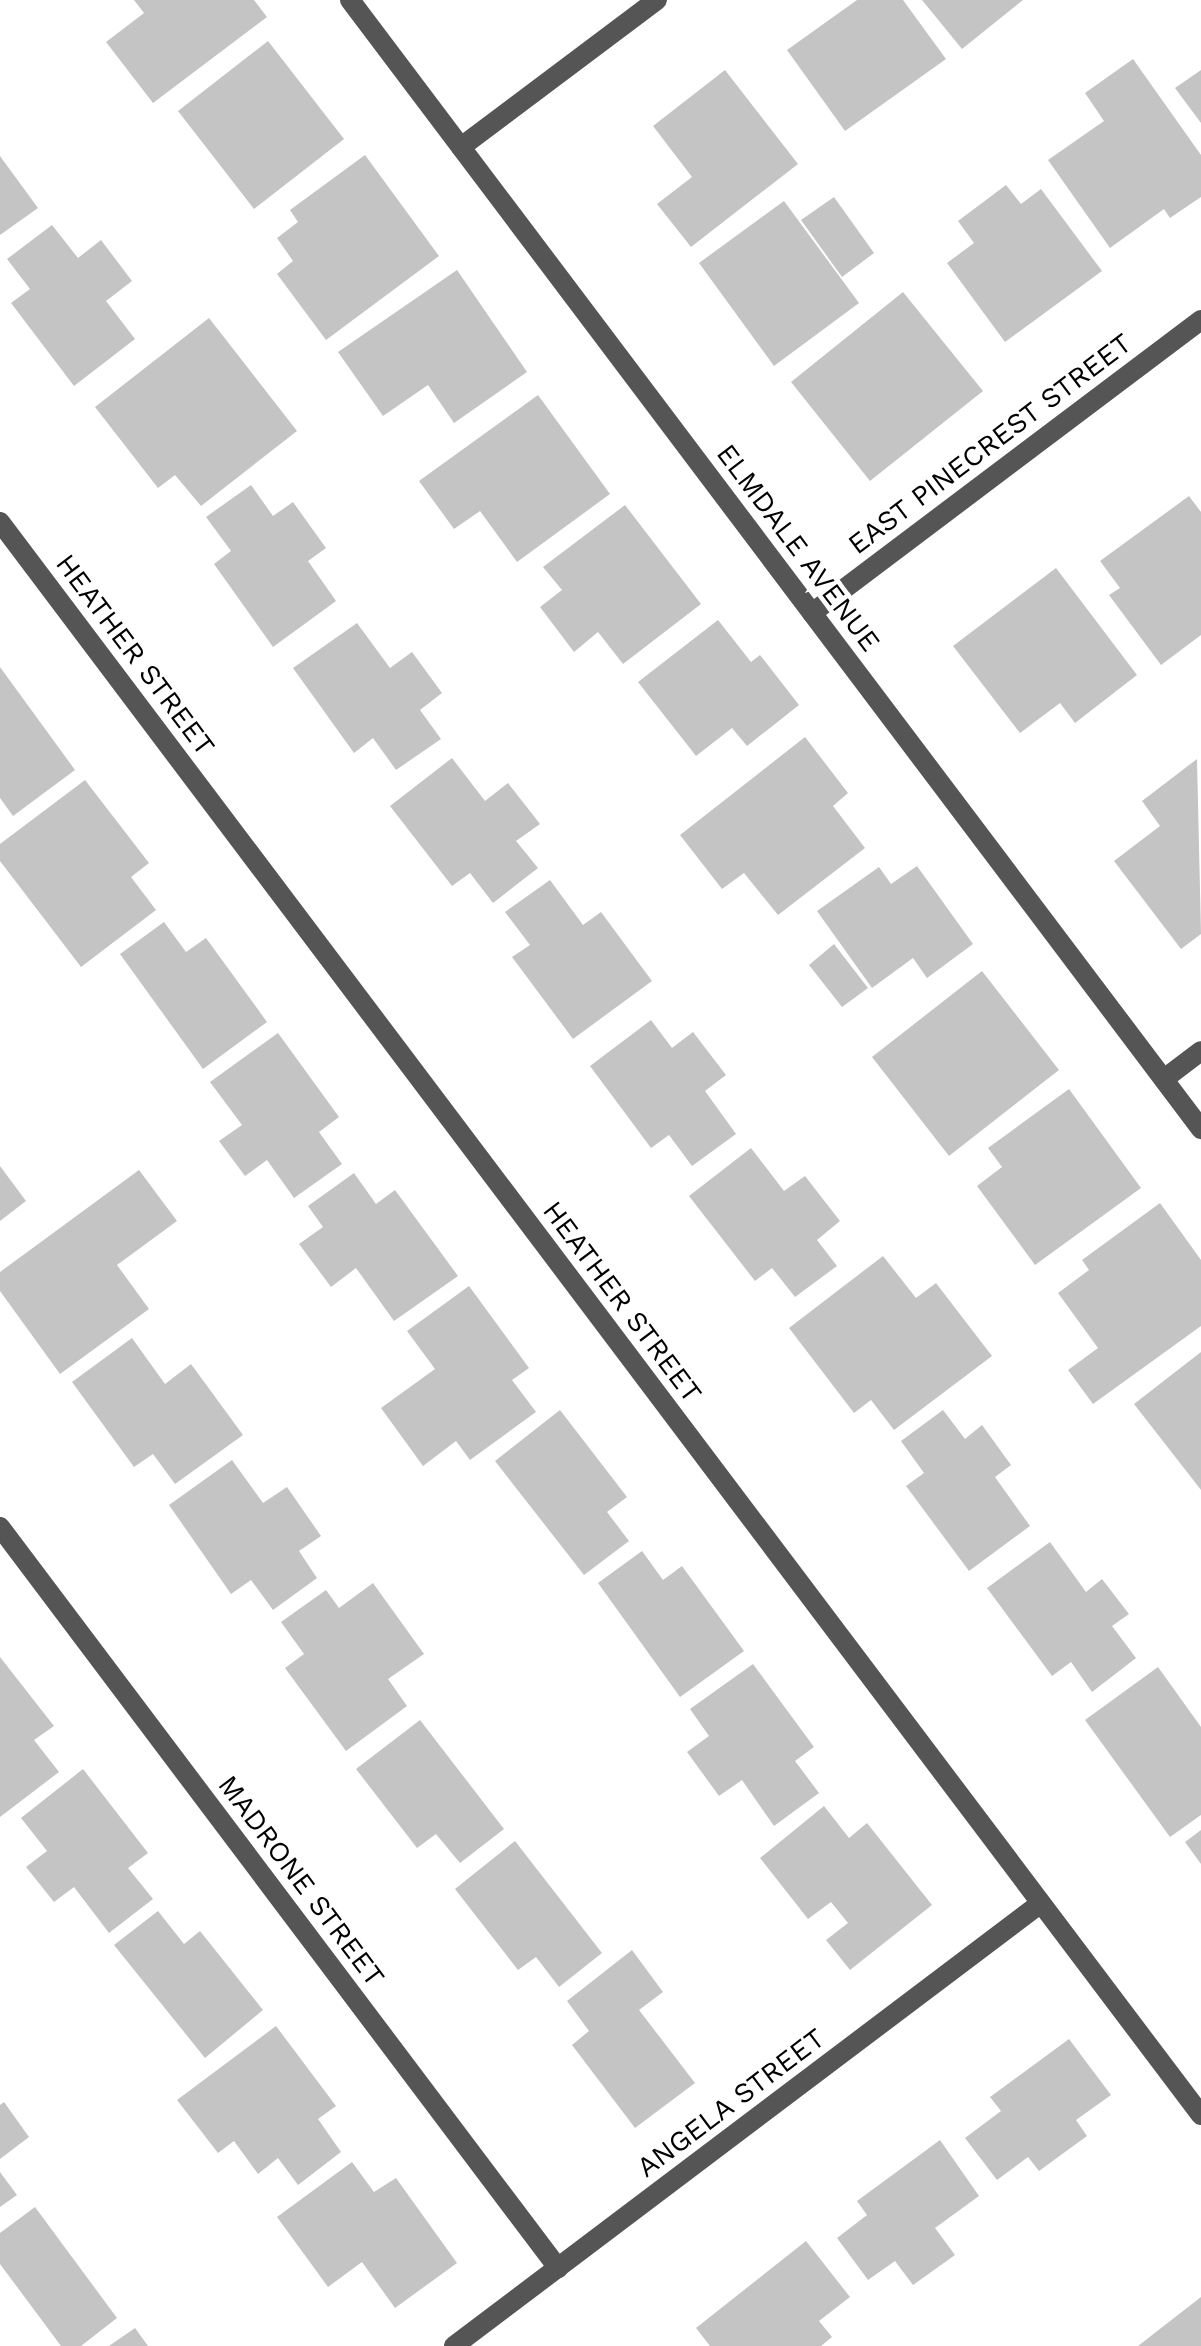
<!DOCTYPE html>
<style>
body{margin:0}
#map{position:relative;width:1201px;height:2346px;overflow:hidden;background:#fff;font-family:"Work Sans",sans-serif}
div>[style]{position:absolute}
.building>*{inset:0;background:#c4c4c4}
.street>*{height:20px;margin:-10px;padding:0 10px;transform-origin:10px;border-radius:10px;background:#555}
span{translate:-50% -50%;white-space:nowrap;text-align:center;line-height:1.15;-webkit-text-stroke:9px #fff;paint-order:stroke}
.street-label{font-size:28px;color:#000}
</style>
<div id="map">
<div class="building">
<i style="clip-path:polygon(134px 0,254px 0,267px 17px,153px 103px,106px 42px,144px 13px)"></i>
<i style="clip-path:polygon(857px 0,903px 0,946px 59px,845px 131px,787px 50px)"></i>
<i style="clip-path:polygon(922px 0,1023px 0,962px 49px)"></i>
<i style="clip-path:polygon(268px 41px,344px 139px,254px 209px,178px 111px)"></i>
<i style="clip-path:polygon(1133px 59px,1201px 155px,1201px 197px,1170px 218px,1164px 209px,1110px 248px,1048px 160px,1104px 121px,1085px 93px)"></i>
<i style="clip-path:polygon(725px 70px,798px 164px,691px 247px,657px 204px,692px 177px,653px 126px)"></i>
<i style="clip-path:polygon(1201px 70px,1201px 123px,1175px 88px)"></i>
<i style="clip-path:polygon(365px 155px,439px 256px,326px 340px,277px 274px,293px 261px,277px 238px,298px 222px,290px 210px)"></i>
<i style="clip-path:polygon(0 156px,38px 208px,0 235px)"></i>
<i style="clip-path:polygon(1006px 185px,1021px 204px,1041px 189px,1102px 271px,1005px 342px,947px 263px,974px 243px,958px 221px)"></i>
<i style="clip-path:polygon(834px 197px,874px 253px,842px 277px,801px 220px)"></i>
<i style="clip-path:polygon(784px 201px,859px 303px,774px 366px,699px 263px)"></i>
<i style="clip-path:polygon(52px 225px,78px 258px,101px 240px,132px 281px,106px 301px,135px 339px,74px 386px,11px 303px,30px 289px,7px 259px)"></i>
<i style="clip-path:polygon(457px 270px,527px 372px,454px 423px,428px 385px,383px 416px,338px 352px)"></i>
<i style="clip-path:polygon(903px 292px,983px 391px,870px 481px,791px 382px)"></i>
<i style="clip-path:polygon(209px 318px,297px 431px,201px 506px,175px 475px,158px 488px,95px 407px)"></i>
<i style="clip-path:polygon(538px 395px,610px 494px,517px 562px,480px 511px,454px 529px,419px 481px)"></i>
<i style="clip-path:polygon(251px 485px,273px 516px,293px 502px,326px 548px,308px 561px,336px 601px,273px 647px,214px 564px,231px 551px,206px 517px)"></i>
<i style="clip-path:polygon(1189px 496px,1201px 512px,1201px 635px,1161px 665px,1109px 595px,1120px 588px,1100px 561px)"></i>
<i style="clip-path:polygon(625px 505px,701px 604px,623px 664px,598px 632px,574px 652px,540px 607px,562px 590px,543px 567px)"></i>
<i style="clip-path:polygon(1056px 568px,1137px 675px,1075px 723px,1060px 703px,1020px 733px,953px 646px)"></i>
<i style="clip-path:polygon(718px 620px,751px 662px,760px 655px,799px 705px,747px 746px,732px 728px,696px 756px,638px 682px)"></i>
<i style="clip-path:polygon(357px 623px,390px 668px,412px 652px,442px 693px,420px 710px,441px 739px,396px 770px,373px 738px,354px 753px,293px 668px)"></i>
<i style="clip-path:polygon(0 667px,75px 770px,13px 816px,0 798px)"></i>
<i style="clip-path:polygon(805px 737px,848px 793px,833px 806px,865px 848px,778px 915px,744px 873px,722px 889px,680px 835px)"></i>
<i style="clip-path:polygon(452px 758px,485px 801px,508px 783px,540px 824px,516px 841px,538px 868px,493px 903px,470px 873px,452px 886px,390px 806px)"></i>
<i style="clip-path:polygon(1197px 759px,1201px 934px,1181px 949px,1114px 861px,1160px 826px,1142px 801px)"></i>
<i style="clip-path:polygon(85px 780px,149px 863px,131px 877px,156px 910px,81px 967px,0 861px,0 844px)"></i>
<i style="clip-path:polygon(917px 866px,973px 944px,927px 978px,913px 958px,872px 988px,817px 911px,879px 867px,891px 884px)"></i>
<i style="clip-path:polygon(550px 880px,583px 925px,601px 912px,652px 981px,573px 1039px,512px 957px,530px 945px,505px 912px)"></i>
<i style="clip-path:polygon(164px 922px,186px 952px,206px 938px,267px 1022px,203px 1069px,120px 954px)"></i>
<i style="clip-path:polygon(834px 944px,868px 988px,842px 1007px,809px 965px)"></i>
<i style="clip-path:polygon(982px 971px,1059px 1070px,949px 1156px,872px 1057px)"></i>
<i style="clip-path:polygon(651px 1020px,672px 1048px,693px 1032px,726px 1075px,705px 1091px,736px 1134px,692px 1166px,669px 1135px,651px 1148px,590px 1066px)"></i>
<i style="clip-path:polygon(278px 1033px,339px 1117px,319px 1132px,342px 1164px,294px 1198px,267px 1160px,245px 1176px,219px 1141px,242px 1125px,210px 1082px)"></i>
<i style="clip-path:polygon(1069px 1089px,1141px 1188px,1035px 1265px,977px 1186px,1002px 1167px,988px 1148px)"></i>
<i style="clip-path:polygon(751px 1148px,784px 1191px,805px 1176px,840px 1221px,817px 1240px,837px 1266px,795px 1297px,772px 1268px,755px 1281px,689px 1196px)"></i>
<i style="clip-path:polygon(0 1166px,26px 1201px,0 1221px)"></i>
<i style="clip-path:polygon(139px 1170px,177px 1221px,117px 1265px,149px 1309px,60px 1374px,0 1291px,0 1272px)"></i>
<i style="clip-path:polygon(354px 1173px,376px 1204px,395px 1190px,458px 1276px,394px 1321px,356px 1268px,331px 1287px,299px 1244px,323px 1227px,308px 1206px)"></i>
<i style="clip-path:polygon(1160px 1203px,1201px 1260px,1201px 1326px,1093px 1404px,1068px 1370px,1098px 1348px,1058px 1293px,1089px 1270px,1082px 1260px)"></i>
<i style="clip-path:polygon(883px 1256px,916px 1298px,936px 1283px,992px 1356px,894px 1430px,871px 1400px,854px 1413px,789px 1328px)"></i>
<i style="clip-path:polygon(469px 1286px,529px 1368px,512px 1380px,536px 1412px,470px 1460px,456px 1441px,423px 1466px,381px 1408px,435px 1369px,407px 1331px)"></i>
<i style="clip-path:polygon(132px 1338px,165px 1384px,191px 1364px,243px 1435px,175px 1484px,153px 1454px,134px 1467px,72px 1382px)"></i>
<i style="clip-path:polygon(1201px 1352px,1201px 1490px,1134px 1404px)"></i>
<i style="clip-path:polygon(560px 1410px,627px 1497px,607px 1512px,629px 1541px,584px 1575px,495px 1461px)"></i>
<i style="clip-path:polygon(943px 1410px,965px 1439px,982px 1425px,1011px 1465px,995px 1477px,1030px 1526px,969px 1571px,906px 1486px,924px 1473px,901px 1441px)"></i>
<i style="clip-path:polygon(232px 1460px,263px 1503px,287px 1487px,321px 1536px,299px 1551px,317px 1578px,273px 1610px,251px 1580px,231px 1594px,169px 1505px)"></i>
<i style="clip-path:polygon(1050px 1542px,1086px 1592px,1102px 1579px,1129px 1614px,1112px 1626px,1136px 1658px,1092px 1692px,1071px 1662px,1052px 1676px,987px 1588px)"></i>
<i style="clip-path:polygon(642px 1551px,663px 1580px,682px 1566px,744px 1651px,680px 1697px,598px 1583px)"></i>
<i style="clip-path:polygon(373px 1583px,424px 1654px,388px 1679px,407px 1706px,346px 1751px,285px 1668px,304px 1654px,281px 1622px,326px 1590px,339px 1608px)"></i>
<i style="clip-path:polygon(0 1657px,54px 1726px,34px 1740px,59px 1772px,0 1817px)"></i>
<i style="clip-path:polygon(753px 1664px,814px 1747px,795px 1761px,819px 1793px,774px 1826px,742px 1780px,719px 1796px,687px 1752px,709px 1736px,690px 1709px)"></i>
<i style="clip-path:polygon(1158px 1667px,1201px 1727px,1201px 1815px,1170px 1837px,1085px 1720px)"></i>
<i style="clip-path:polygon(420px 1720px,504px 1829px,460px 1863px,436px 1834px,417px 1848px,356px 1769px)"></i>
<i style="clip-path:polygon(83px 1769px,148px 1853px,128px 1868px,153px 1899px,109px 1933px,74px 1887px,54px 1902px,26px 1867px,47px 1851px,21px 1818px)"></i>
<i style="clip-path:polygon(824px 1806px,849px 1838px,867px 1823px,932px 1905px,850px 1970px,826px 1940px,848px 1923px,831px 1902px,808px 1919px,760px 1858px)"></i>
<i style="clip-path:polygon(1201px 1830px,1201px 1864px,1185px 1842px)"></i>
<i style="clip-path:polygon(515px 1841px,602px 1953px,559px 1987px,536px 1957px,518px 1970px,455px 1889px)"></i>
<i style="clip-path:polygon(158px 1911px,184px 1944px,200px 1931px,263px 2010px,205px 2058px,114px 1945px)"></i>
<i style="clip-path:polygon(632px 1950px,663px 1992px,639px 2010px,695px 2083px,635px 2128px,572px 2045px,589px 2031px,567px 2001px)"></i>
<i style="clip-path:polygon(276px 2026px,336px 2106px,318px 2119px,341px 2152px,298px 2185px,278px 2158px,258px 2174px,234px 2141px,218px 2153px,177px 2100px)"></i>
<i style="clip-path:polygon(1069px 2039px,1111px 2095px,1076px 2120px,1087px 2136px,1039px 2171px,1028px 2157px,997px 2180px,965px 2138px,1001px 2111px,990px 2097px)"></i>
<i style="clip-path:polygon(4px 2102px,29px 2137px,0 2159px,0 2105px)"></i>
<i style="clip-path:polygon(940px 2140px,979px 2196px,935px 2228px,955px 2255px,913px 2285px,895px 2261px,868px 2280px,837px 2238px,867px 2215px,857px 2201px)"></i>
<i style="clip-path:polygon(352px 2162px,374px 2192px,396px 2178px,457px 2263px,395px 2308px,362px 2262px,328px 2287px,277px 2217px)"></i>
<i style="clip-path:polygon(0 2172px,17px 2195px,0 2207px)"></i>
<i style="clip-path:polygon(35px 2207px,117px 2318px,81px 2346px,61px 2346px,0 2264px,0 2233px)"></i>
<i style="clip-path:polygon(806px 2241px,850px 2297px,819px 2321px,832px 2337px,821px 2346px,710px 2346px,696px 2328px)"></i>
<i style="clip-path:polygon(1201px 2297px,1201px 2346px,1138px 2346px)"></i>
<i style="clip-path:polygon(135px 2328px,148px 2346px,109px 2346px)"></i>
</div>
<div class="street">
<i style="left:350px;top:0;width:1414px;rotate:52.99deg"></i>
<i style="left:461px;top:147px;width:245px;rotate:-36.9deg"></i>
<i style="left:0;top:522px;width:1995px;rotate:52.99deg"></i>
<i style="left:812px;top:613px;width:487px;rotate:-37deg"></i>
<i style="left:1164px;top:1079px;width:46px;rotate:-37.1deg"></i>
<i style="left:0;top:1527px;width:928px;rotate:53.02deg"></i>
<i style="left:454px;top:2346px;width:735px;rotate:-37.04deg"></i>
</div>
<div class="street-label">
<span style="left:990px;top:444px;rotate:-37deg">EAST PINECREST STREET</span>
<span style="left:798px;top:548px;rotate:53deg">ELMDALE AVENUE</span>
<span style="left:135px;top:655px;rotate:53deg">HEATHER STREET</span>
<span style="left:622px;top:1302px;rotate:53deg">HEATHER STREET</span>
<span style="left:301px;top:1881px;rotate:53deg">MADRONE STREET</span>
<span style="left:731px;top:2103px;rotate:-37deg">ANGELA STREET</span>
</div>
</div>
